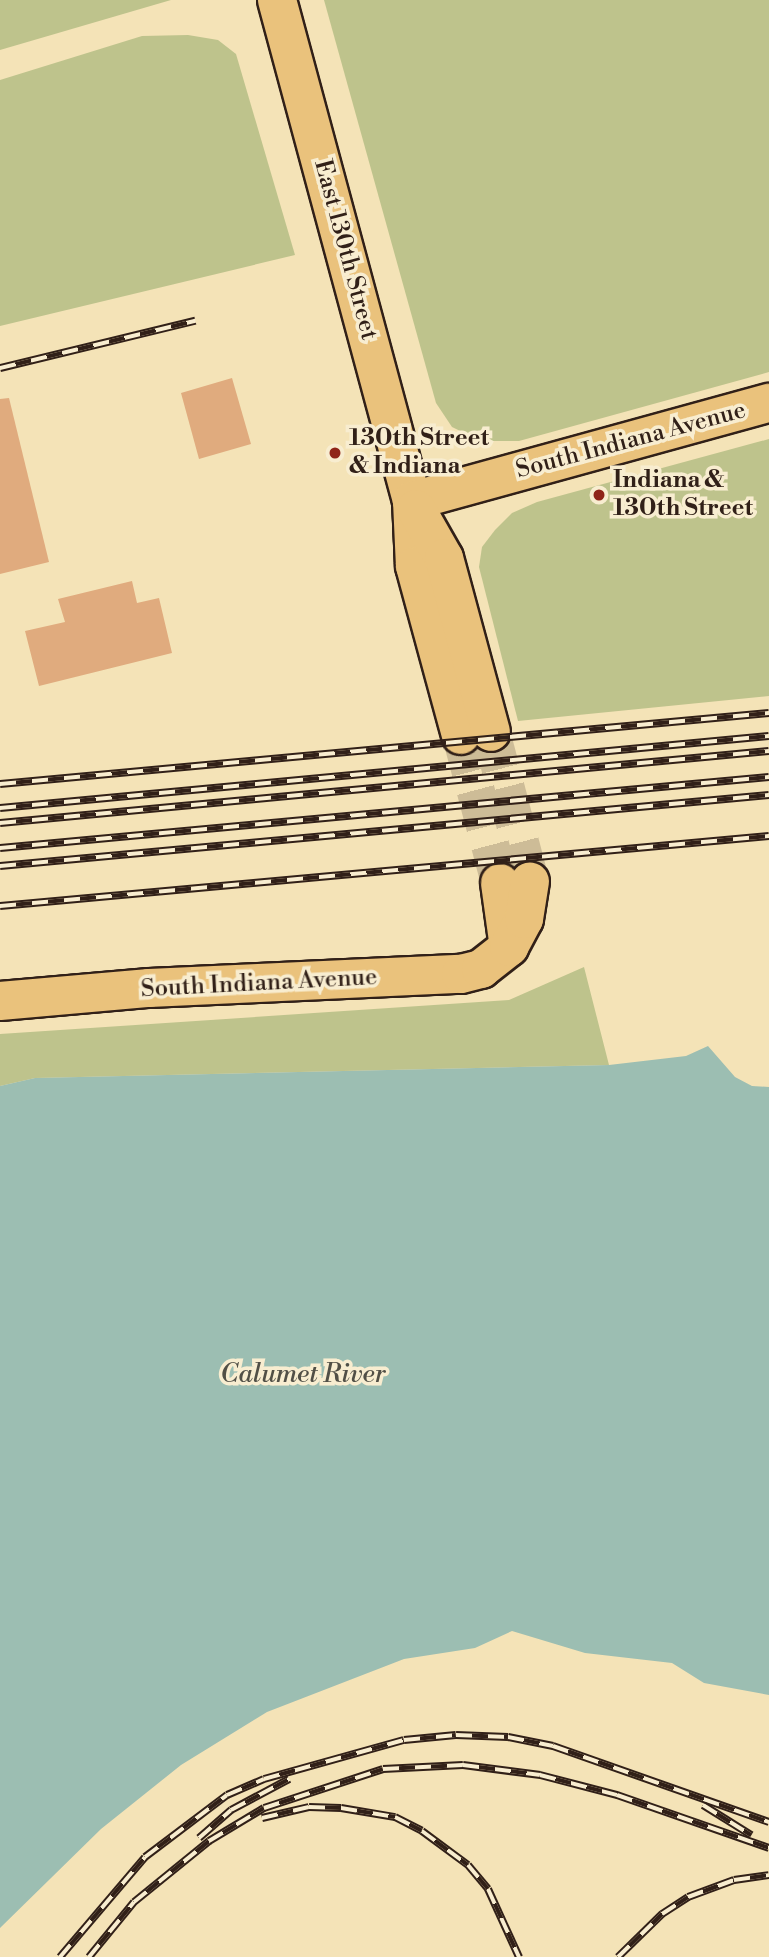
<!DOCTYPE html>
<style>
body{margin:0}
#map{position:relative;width:769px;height:1957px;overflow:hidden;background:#f4e3b7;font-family:"Libre Bodoni",serif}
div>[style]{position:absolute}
.green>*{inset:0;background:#bec38c}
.water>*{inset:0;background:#9cbeb2}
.building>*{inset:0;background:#e0ab7e}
.major-tunnel>*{height:38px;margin-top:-19px;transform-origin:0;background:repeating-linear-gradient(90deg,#cdbc97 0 38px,transparent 0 57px)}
.roads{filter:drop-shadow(2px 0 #312018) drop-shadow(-2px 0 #312018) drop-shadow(0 2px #312018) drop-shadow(0 -2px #312018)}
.major>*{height:38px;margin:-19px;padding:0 19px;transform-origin:19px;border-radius:19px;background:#eac27c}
.rail>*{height:8px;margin-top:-4px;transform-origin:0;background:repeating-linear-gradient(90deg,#f8edd0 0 16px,#312018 0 32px);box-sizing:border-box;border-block:2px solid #312018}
.dots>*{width:19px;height:19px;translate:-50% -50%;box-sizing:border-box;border:4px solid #f8edd0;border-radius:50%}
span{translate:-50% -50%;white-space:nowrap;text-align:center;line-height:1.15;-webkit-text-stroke:7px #f8edd0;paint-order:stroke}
.street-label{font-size:24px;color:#312018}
.poi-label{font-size:24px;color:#312018;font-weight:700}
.left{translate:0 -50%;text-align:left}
.water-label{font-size:26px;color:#514f46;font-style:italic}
</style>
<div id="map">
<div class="green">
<i style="clip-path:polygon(0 0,171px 0,0 50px)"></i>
<i style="clip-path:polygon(324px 0,769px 0,769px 372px,519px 441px,481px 441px,452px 427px,436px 403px)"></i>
<i style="clip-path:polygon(188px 35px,218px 40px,236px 54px,295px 255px,0 326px,0 80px,142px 36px)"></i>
<i style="clip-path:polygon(769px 439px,769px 696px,518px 721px,479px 567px,482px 547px,495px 530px,512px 513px,537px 502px)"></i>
<i style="clip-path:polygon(584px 967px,609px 1065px,35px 1078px,0 1086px,0 1034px,509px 1000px)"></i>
</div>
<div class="water">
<i style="clip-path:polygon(708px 1046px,735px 1077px,752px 1086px,769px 1087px,769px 1695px,704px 1683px,672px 1663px,585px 1653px,512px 1631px,475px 1648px,404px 1659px,267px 1712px,181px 1765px,101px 1829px,0 1928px,0 1086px,35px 1078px,609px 1065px,686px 1056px)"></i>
</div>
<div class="building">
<i style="clip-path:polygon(232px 378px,251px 444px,199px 459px,181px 393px)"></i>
<i style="clip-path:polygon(9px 398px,49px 562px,0 574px,0 399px)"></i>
<i style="clip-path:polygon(132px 581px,137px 603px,159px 598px,172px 653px,39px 686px,25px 631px,65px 622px,58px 599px)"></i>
</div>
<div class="major-tunnel">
<i style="left:491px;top:732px;width:154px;rotate:75.3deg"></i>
<i style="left:461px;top:735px;width:153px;rotate:75.2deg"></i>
</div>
<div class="roads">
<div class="major">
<i style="left:277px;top:0;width:519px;rotate:74.92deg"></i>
<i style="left:412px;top:501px;width:65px;rotate:87.4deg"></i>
<i style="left:415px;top:566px;width:175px;rotate:74.8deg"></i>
<i style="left:412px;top:501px;width:370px;rotate:-15.4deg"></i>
<i style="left:416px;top:509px;width:56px;rotate:60.3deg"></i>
<i style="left:444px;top:558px;width:180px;rotate:74.9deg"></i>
<i style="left:500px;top:883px;width:59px;rotate:82.1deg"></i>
<i style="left:0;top:1001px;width:150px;rotate:-5deg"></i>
<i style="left:149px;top:988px;width:312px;rotate:-2.6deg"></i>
<i style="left:461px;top:974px;width:21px;rotate:-14deg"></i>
<i style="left:481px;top:969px;width:36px;rotate:-38deg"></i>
<i style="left:509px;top:947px;width:32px;rotate:-62deg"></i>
<i style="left:524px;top:919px;width:38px;rotate:-81deg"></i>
</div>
</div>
<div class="rail">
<i style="left:0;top:368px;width:201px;rotate:-13.6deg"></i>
<i style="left:0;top:784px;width:772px;rotate:-5.28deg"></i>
<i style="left:0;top:808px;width:772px;rotate:-5.35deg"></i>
<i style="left:0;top:823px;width:772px;rotate:-5.35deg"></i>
<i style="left:0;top:848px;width:772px;rotate:-5.28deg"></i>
<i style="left:0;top:866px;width:772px;rotate:-5.28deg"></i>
<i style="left:0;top:906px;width:772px;rotate:-5.2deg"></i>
<i style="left:703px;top:1805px;width:57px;rotate:32deg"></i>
<i style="left:262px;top:1818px;width:48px;rotate:-13.2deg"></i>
<i style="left:309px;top:1807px;width:32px;rotate:2deg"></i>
<i style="left:341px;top:1808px;width:55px;rotate:9.5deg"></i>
<i style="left:395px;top:1817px;width:30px;rotate:27deg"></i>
<i style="left:422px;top:1831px;width:57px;rotate:36.5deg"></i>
<i style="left:468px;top:1865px;width:31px;rotate:50deg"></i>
<i style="left:488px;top:1889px;width:75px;rotate:65.5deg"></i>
<i style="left:199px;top:1838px;width:43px;rotate:-41.2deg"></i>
<i style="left:231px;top:1810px;width:66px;rotate:-28.1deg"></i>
<i style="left:60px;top:1957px;width:131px;rotate:-49.6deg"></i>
<i style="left:145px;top:1857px;width:103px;rotate:-37.1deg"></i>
<i style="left:227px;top:1795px;width:40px;rotate:-23.4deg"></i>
<i style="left:264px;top:1779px;width:145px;rotate:-15.6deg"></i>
<i style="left:404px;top:1740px;width:52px;rotate:-5.5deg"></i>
<i style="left:456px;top:1735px;width:52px;rotate:2.2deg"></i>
<i style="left:508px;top:1737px;width:46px;rotate:11.3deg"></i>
<i style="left:553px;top:1746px;width:229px;rotate:19.4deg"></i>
<i style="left:89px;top:1957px;width:71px;rotate:-50.7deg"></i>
<i style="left:134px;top:1902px;width:97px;rotate:-39.1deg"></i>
<i style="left:209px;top:1841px;width:64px;rotate:-31deg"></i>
<i style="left:264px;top:1808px;width:125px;rotate:-18.1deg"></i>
<i style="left:383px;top:1769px;width:80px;rotate:-2.9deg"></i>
<i style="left:463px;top:1765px;width:78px;rotate:7.4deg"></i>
<i style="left:540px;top:1775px;width:80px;rotate:14.6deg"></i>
<i style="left:617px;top:1795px;width:161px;rotate:19.2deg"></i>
<i style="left:618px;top:1957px;width:62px;rotate:-44.3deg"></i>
<i style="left:662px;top:1914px;width:31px;rotate:-33deg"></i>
<i style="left:688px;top:1897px;width:49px;rotate:-20.3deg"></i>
<i style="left:734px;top:1880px;width:35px;rotate:-8deg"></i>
</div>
<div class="dots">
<i style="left:335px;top:453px;background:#8f2418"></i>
<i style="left:599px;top:495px;background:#8f2418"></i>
</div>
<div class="street-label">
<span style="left:345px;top:250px;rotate:75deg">East 130th Street</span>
<span style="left:631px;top:441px;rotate:-15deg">South Indiana Avenue</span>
<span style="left:259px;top:984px;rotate:-3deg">South Indiana Avenue</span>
</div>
<div class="poi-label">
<span class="left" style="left:349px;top:453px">130th Street<br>&amp; Indiana</span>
<span class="left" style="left:613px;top:495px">Indiana &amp;<br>130th Street</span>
</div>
<div class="water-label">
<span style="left:303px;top:1375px">Calumet River</span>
</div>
</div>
